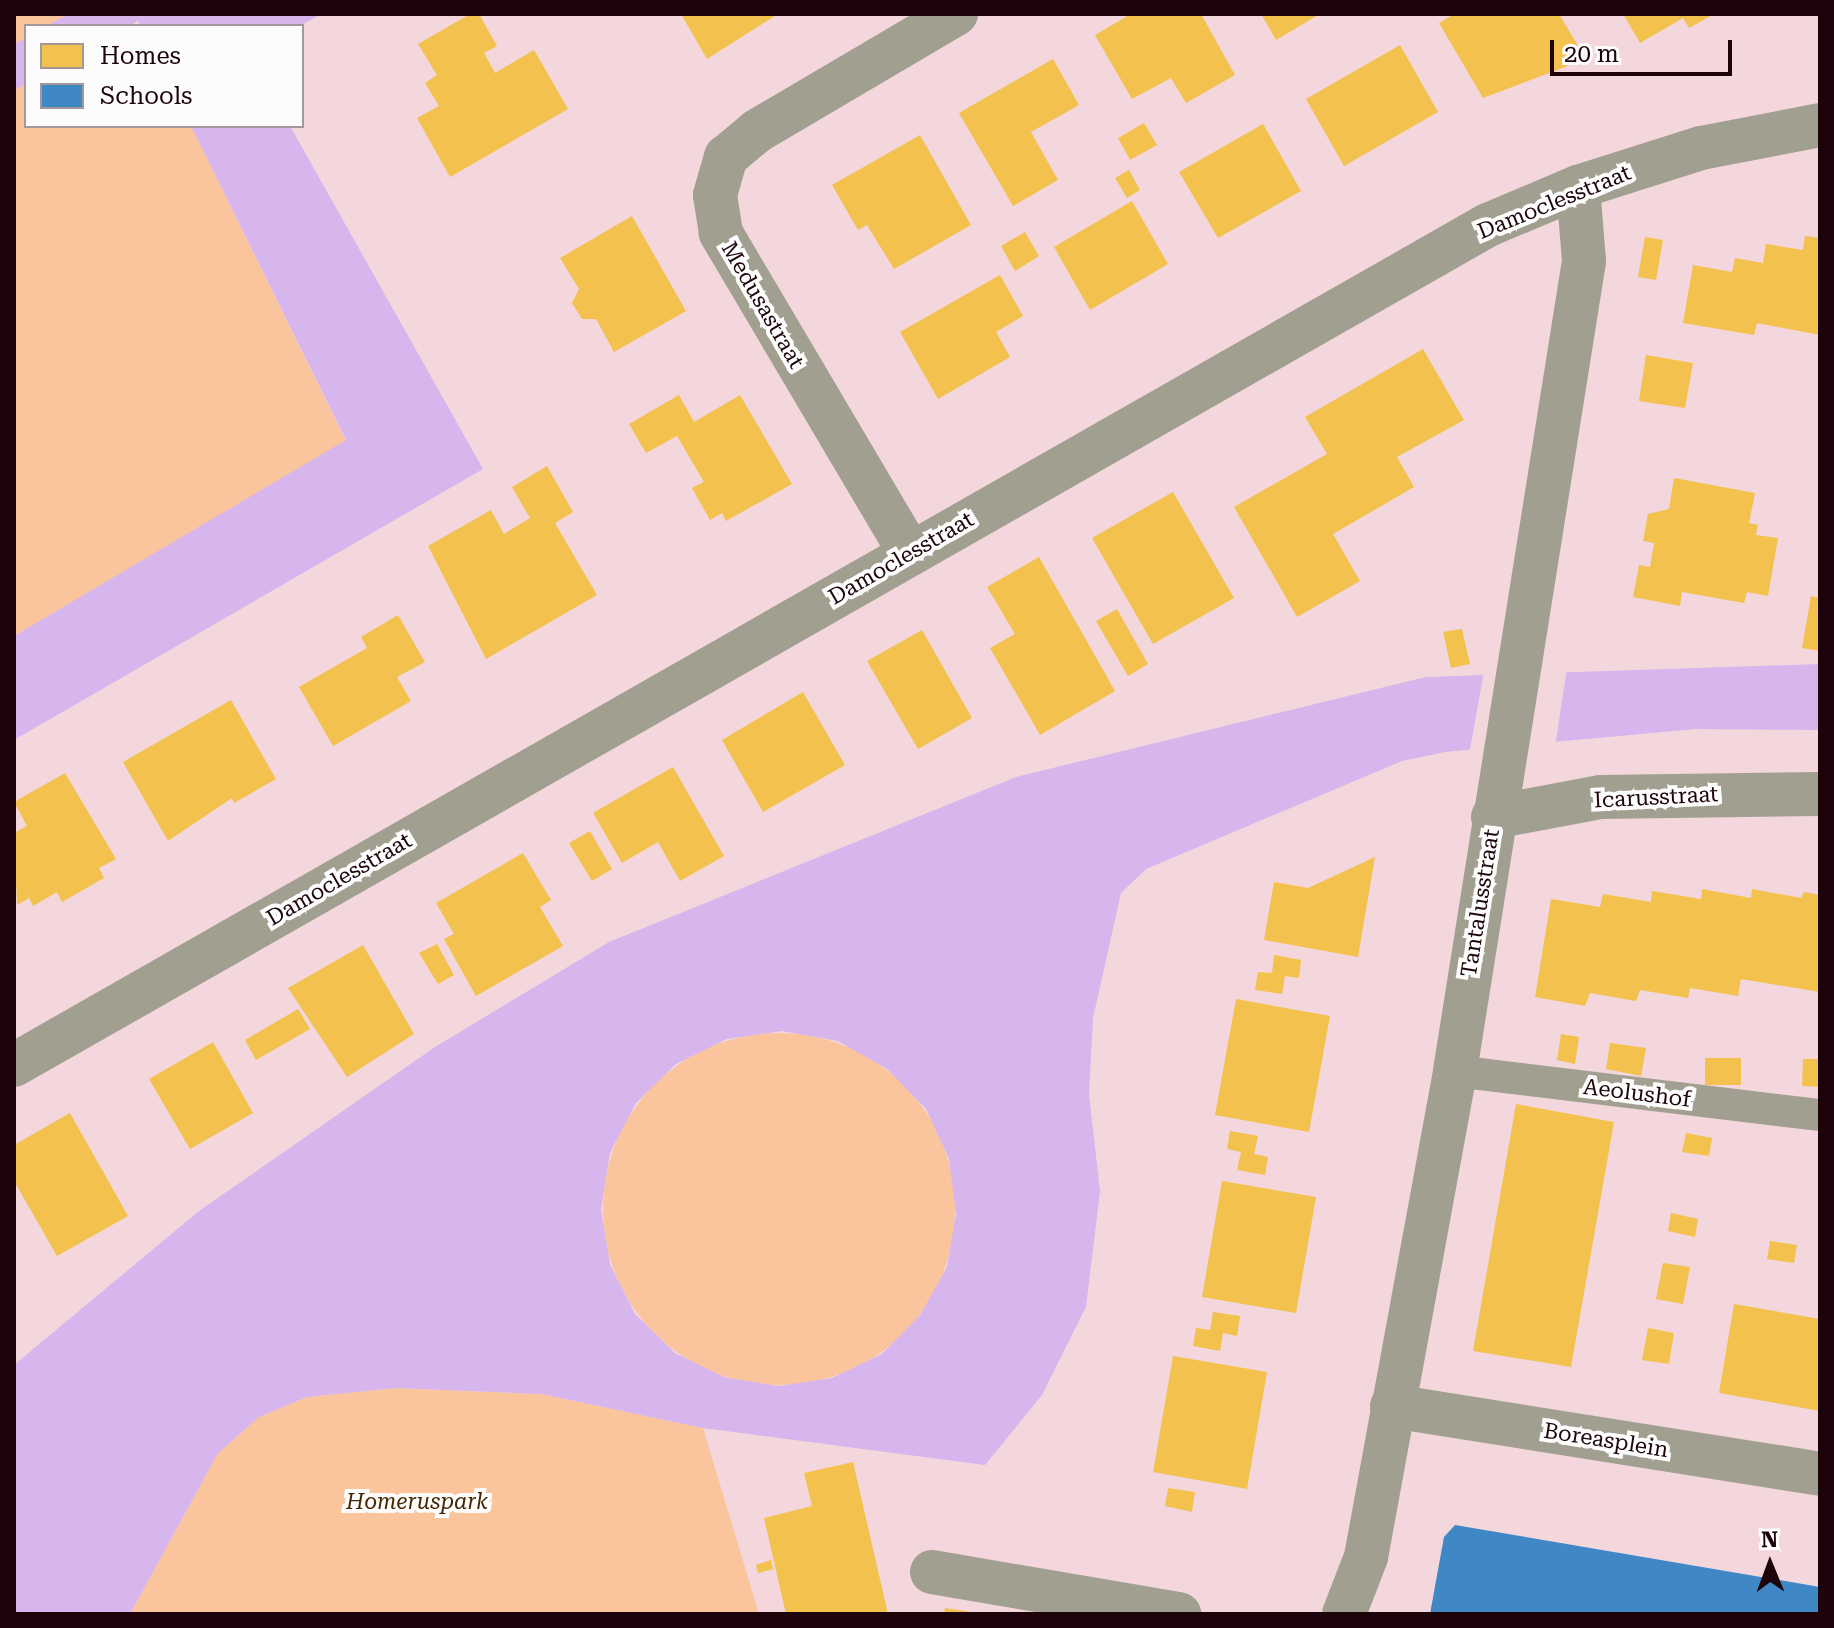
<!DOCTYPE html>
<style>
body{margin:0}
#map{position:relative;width:1834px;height:1628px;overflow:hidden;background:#f3d7dc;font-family:"Roboto Serif",serif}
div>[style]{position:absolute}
.green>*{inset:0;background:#fac49c}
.round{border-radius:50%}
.water>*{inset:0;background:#d7b5ed}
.pier>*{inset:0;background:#f3d7dc}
.homes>*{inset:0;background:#f2c14e}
.schools>*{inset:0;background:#3f88c5}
.service>*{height:32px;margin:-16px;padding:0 16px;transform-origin:16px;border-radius:16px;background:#a1a090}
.minor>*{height:44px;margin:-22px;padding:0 22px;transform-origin:22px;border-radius:22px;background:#a1a090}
span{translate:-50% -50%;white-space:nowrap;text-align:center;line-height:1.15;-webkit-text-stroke:8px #fcfcfc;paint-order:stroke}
.street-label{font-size:22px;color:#1d040a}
.park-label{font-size:22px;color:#462600;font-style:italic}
.frame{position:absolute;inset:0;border:16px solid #1d040a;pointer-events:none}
.legend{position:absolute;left:24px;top:24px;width:280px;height:104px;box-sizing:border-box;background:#fcfcfc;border:2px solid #a3999b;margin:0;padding:10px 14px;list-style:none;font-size:24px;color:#1d040a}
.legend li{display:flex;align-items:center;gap:16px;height:40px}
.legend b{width:40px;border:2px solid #a3999b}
.north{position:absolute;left:1730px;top:1524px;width:80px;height:80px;-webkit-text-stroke:6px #fcfcfc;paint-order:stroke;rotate:359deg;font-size:22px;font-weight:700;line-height:32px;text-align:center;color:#1d040a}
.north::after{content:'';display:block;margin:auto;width:28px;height:36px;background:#1d040a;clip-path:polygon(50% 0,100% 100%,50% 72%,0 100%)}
.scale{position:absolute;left:1550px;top:40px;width:182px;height:36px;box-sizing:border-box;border:4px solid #1d040a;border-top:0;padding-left:10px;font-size:24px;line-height:28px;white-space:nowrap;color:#1d040a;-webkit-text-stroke:6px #fcfcfc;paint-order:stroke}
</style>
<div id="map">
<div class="green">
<i style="clip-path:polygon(14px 14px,68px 14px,47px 26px,26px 26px,26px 38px,14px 44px)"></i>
<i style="clip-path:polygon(26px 84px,26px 126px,191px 126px,346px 441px,14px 636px,14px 90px)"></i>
<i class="round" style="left:603px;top:1033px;width:352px;height:352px"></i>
<i style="clip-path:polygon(396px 1388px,541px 1394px,703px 1428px,759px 1614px,130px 1614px,218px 1453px,259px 1417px,307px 1397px)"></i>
</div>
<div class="water">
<i style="clip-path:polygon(68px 14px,321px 14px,300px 26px,141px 26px,138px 21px,130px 26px,47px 26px)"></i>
<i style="clip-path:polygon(26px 38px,26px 84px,14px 90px,14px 44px)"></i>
<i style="clip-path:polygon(191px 126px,290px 126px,483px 469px,14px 740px,14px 636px,346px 440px)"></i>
<i style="clip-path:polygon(evenodd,1820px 664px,1820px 730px,1695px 729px,1445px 752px,1402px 761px,1146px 869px,1121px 893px,1093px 1018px,1089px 1094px,1100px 1191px,1086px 1307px,1042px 1395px,985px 1465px,703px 1428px,541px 1394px,396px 1388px,307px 1397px,259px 1417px,218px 1453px,130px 1614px,14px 1614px,14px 1365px,199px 1211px,435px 1047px,609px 942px,1016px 777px,1426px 677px,1820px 664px,782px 1031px,838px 1041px,887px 1069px,926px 1109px,949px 1159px,956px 1214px,947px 1267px,920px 1315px,882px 1354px,832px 1378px,778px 1386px,724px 1377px,675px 1353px,635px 1314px,610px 1264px,601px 1209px,610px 1153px,636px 1103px,676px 1064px,727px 1039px,782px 1031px)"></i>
</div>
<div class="pier">
<i style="clip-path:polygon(1567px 668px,1555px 747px,1469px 755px,1484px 671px)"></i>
</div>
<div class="homes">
<i style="clip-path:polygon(470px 14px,479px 14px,497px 46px,484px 53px,495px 73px,534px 50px,568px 109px,450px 177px,417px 118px,439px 106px,425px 83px,437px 75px,418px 44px)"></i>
<i style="clip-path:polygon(681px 14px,778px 14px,707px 59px)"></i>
<i style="clip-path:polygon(1131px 14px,1201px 14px,1235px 75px,1186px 103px,1171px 78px,1132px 99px,1095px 35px)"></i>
<i style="clip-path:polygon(1261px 14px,1320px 14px,1276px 40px)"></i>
<i style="clip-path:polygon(1454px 14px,1559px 14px,1586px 59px,1483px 98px,1439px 23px)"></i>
<i style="clip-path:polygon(1623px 14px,1714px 14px,1689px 28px,1683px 18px,1640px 43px)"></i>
<i style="clip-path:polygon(1400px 45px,1438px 112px,1344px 166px,1306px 99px)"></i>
<i style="clip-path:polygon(1053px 59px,1079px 105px,1031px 132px,1058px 180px,1013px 206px,959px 113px)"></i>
<i style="clip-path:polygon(1144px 123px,1157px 145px,1130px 160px,1118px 138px)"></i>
<i style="clip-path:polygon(1263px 124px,1301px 191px,1218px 238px,1179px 172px)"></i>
<i style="clip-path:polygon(920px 135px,971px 225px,894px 269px,867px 225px,858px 230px,832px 185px)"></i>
<i style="clip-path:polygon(1129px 170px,1140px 190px,1127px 198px,1115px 178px)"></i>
<i style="clip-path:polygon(1132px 201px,1168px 264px,1090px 310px,1054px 247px)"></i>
<i style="clip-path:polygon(632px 216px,686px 311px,614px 352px,596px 319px,582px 319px,572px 303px,579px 289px,560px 258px)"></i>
<i style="clip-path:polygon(1025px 232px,1039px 256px,1015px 271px,1001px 246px)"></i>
<i style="clip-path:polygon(1805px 236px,1820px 238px,1820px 335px,1757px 323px,1754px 335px,1683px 323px,1693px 265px,1732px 272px,1735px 258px,1763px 263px,1766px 244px,1803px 250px)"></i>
<i style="clip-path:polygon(1645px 237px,1663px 240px,1656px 280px,1638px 277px)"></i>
<i style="clip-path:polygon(1000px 275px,1023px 316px,996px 332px,1010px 357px,938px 399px,900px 332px)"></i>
<i style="clip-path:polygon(1423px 349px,1464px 420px,1397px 457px,1414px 487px,1333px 534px,1360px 581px,1297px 617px,1234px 507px,1327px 454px,1305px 417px)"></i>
<i style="clip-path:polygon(1646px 355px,1693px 363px,1685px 408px,1639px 401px)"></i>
<i style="clip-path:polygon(679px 395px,694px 422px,740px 395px,792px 484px,726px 521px,722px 513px,710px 520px,692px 488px,704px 482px,677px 436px,646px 453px,629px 424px)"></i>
<i style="clip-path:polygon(547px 466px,573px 512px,555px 523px,597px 595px,486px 659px,428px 546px,491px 510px,504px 534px,530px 518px,512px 487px)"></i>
<i style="clip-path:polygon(1674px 478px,1755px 493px,1749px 523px,1758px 525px,1756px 535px,1778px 538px,1768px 596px,1747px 592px,1744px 603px,1682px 592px,1680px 606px,1633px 597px,1639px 565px,1650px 567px,1654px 543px,1643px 541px,1648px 514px,1669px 509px)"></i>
<i style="clip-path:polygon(1173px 492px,1234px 598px,1153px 644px,1092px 538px)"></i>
<i style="clip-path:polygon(1039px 557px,1115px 691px,1040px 735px,990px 648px,1015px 634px,987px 587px)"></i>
<i style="clip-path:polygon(1811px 596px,1820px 598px,1820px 651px,1802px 648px)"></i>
<i style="clip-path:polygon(1117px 609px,1148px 664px,1128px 676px,1096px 621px)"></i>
<i style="clip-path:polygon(398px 615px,425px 662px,397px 677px,411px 701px,333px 746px,299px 687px,367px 648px,361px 637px)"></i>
<i style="clip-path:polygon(1462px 629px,1470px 664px,1451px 668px,1443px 632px)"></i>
<i style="clip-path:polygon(922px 630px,972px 718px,918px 749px,867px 661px)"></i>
<i style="clip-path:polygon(803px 692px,845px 765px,763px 812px,722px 740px)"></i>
<i style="clip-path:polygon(231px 700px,276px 779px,234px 803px,232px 798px,168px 841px,123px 762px)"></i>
<i style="clip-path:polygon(673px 767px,724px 856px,680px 881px,658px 842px,622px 863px,593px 813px)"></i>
<i style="clip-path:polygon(65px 773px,116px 859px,99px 868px,104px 878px,62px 902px,57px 892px,33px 906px,29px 898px,17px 905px,14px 833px,27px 826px,14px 802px)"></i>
<i style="clip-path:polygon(590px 831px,612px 869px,592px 881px,569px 843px)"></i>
<i style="clip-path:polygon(523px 853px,551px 900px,540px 907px,563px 946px,476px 996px,444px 939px,454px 934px,436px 903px)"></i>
<i style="clip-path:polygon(1375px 857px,1358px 957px,1264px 940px,1274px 882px,1308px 888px)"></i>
<i style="clip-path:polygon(1702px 889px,1751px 898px,1752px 889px,1801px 898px,1804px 892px,1820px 895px,1820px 992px,1741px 979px,1738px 996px,1690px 988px,1688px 998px,1640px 990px,1636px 1001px,1590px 993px,1585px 1006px,1535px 997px,1551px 899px,1600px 907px,1603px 894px,1651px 902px,1652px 891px,1701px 899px)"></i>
<i style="clip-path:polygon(437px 944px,454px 975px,438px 984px,419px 953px)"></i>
<i style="clip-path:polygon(363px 945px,414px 1034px,347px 1077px,288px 988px)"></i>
<i style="clip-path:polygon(1274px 955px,1301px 960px,1299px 978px,1285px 976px,1282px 994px,1255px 990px,1258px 972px,1272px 973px)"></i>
<i style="clip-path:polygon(1236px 999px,1330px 1016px,1309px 1132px,1215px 1115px)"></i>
<i style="clip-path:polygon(298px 1009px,310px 1029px,256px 1060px,245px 1040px)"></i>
<i style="clip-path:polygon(1561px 1034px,1579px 1037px,1575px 1064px,1557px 1060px)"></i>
<i style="clip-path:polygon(213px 1042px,253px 1113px,190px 1149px,149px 1079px)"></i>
<i style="clip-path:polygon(1610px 1043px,1646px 1048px,1641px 1076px,1606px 1069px)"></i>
<i style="clip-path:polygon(1705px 1058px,1741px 1058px,1741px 1085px,1705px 1085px)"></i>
<i style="clip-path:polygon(1803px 1059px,1820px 1059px,1820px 1087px,1802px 1086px)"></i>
<i style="clip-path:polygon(1516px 1104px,1614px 1122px,1571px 1367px,1473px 1351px)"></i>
<i style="clip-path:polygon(70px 1113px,128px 1216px,57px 1256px,14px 1181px,14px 1145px)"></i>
<i style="clip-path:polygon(1230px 1131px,1258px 1136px,1254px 1154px,1268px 1157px,1265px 1175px,1237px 1170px,1241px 1152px,1227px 1149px)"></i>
<i style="clip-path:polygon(1686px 1133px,1712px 1138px,1709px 1156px,1682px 1152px)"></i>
<i style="clip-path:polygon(1222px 1181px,1316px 1197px,1296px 1313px,1202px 1297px)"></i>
<i style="clip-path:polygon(1671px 1213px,1698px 1219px,1695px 1237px,1668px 1231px)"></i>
<i style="clip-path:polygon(1770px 1241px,1797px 1245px,1794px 1263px,1767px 1259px)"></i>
<i style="clip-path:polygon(1663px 1263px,1690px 1267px,1683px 1304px,1656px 1299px)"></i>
<i style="clip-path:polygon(1734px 1304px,1820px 1319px,1820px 1411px,1719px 1393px)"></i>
<i style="clip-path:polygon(1213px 1312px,1240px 1316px,1237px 1336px,1223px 1333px,1220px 1351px,1193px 1346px,1196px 1328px,1210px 1330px)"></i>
<i style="clip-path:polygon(1648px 1328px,1674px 1333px,1669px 1364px,1642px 1360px)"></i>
<i style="clip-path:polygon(1173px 1356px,1267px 1372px,1247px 1489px,1153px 1472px)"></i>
<i style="clip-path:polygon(853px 1462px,888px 1614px,786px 1614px,764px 1518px,812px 1506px,804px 1473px)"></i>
<i style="clip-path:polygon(1168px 1488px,1195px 1492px,1192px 1512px,1165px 1506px)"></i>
<i style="clip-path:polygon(771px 1560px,773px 1569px,758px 1573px,756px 1565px)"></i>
<i style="clip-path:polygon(945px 1608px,971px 1612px,971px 1614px,944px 1614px)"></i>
</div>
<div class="schools">
<i style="clip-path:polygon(1455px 1525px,1820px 1587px,1820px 1614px,1430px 1614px,1444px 1537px)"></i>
</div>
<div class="service">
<i style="left:1455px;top:1071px;width:368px;rotate:6.9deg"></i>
</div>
<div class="minor">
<i style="left:910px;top:553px;width:372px;rotate:-120.6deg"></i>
<i style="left:721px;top:233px;width:38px;rotate:-99deg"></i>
<i style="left:715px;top:195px;width:40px;rotate:-74deg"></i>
<i style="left:726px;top:157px;width:40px;rotate:-40deg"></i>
<i style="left:757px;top:131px;width:231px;rotate:-30.5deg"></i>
<i style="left:1493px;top:817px;width:110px;rotate:-10.5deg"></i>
<i style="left:1601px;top:797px;width:219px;rotate:-0.8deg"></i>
<i style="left:14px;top:1065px;width:1697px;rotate:-29.68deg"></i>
<i style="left:1488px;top:225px;width:98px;rotate:-22.9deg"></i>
<i style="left:1578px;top:187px;width:129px;rotate:-17.6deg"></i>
<i style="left:1701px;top:148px;width:121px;rotate:-10.9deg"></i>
<i style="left:1392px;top:1406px;width:433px;rotate:9deg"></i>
<i style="left:932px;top:1572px;width:251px;rotate:9.7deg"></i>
<i style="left:1344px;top:1614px;width:61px;rotate:-68.9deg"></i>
<i style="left:1366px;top:1557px;width:494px;rotate:-79.6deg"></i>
<i style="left:1455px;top:1071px;width:820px;rotate:-80.95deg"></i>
<i style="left:1584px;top:261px;width:74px;rotate:-94.6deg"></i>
</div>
<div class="street-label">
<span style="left:1554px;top:202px;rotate:-22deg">Damoclesstraat</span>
<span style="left:763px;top:305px;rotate:60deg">Medusastraat</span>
<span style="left:901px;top:558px;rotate:-30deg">Damoclesstraat</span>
<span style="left:1656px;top:797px;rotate:-3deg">Icarusstraat</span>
<span style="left:339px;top:879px;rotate:-30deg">Damoclesstraat</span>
<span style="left:1480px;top:903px;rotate:-81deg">Tantalusstraat</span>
<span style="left:1637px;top:1093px;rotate:7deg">Aeolushof</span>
<span style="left:1606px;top:1440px;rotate:9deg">Boreasplein</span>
</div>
<div class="park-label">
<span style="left:417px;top:1502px">Homeruspark</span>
</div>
<div class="frame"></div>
<ul class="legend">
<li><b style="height:22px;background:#f2c14e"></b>Homes</li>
<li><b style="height:22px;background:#3f88c5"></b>Schools</li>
</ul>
<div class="north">N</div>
<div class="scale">20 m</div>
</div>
